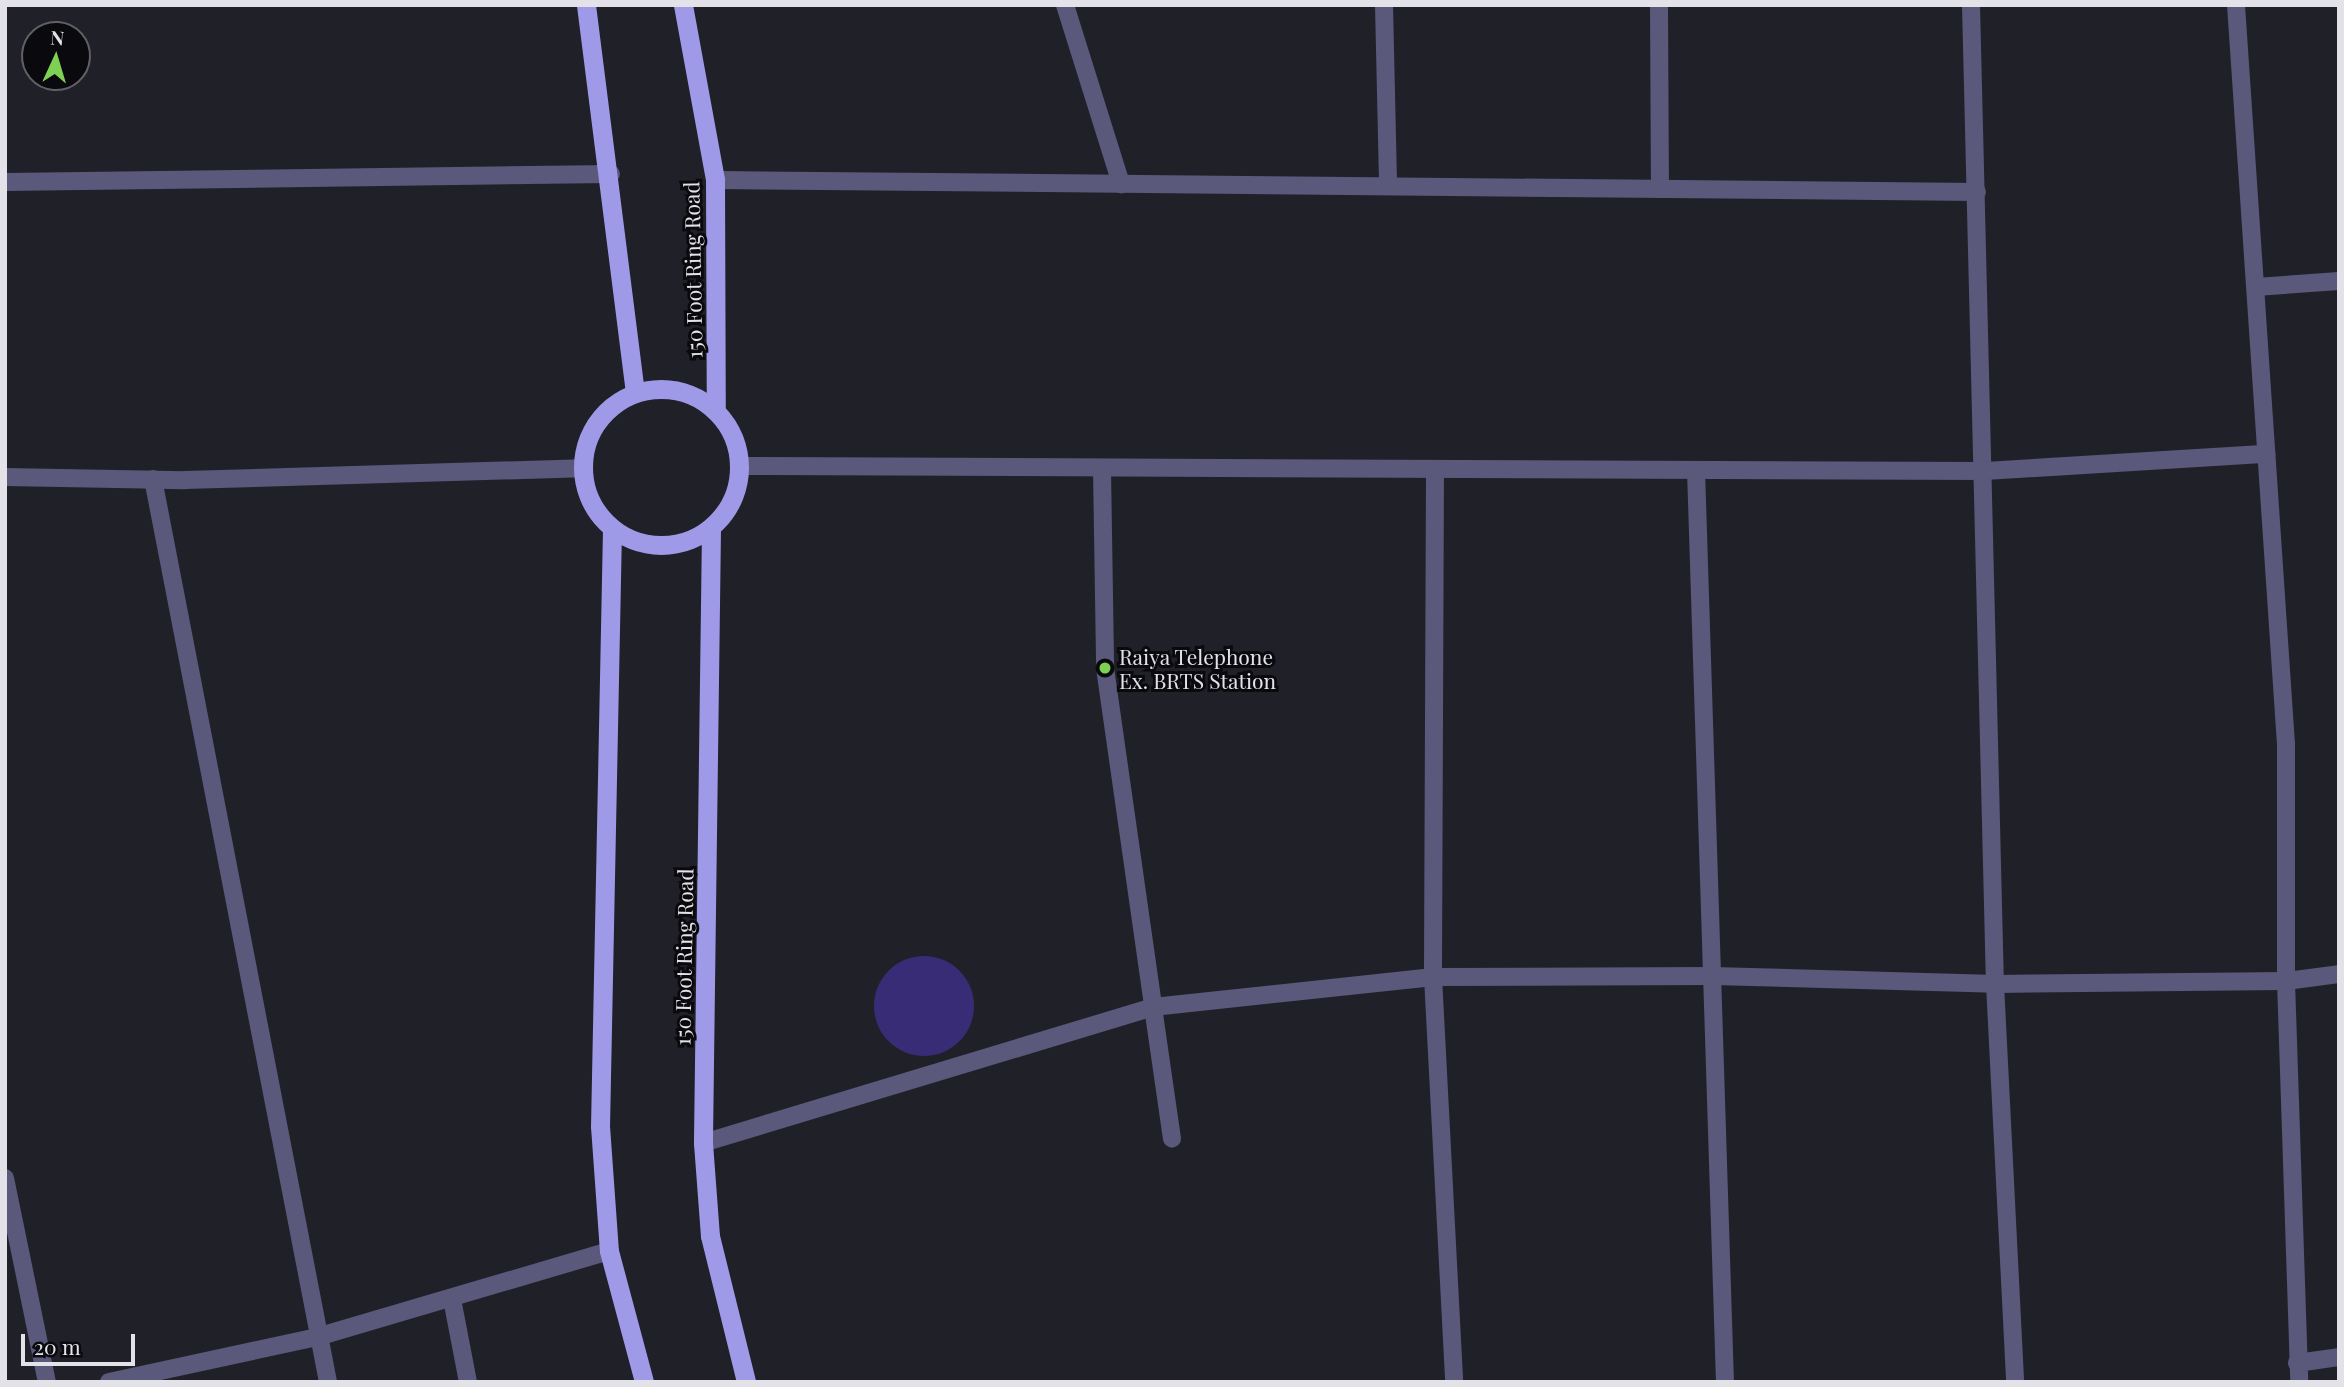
<!DOCTYPE html>
<style>
body{margin:0}
#map{position:relative;width:2344px;height:1387px;overflow:hidden;background:#202029;font-family:"Playfair Display",serif}
div>[style]{position:absolute}
.building>*{inset:0;background:#392c76}
.round{border-radius:50%}
.minor>*{height:18px;margin:-9px;padding:0 9px;transform-origin:9px;border-radius:9px;background:#5a587b}
.tertiary>*{height:18px;margin:-9px;padding:0 9px;transform-origin:9px;border-radius:9px;background:#5a587b}
.trunk>*{height:19px;margin:-9.5px;padding:0 9.5px;transform-origin:9.5px;border-radius:9.5px;background:#9f9ae8}
.trunk>.ring{margin:-9.5px;padding:0;box-sizing:content-box;background:none;border:19px solid #9f9ae8;border-radius:50%}
.dots>*{width:19px;height:19px;translate:-50% -50%;box-sizing:border-box;border:4px solid #0a0a0e;border-radius:50%}
span{translate:-50% -50%;white-space:nowrap;text-align:center;line-height:1.15;-webkit-text-stroke:6px #0a0a0e;paint-order:stroke}
.street-label{font-size:21px;color:#e2e2e8}
.poi-label{font-size:21px;color:#e2e2e8}
.left{translate:0 -50%;text-align:left}
.frame{position:absolute;inset:0;border:7px solid #e2e2e8;pointer-events:none}
.north{position:absolute;left:21px;top:21px;width:70px;height:70px;box-sizing:border-box;background:#0a0a0e;border:2px solid #606065;border-radius:50%;rotate:4deg;font-size:19px;font-weight:700;line-height:28px;text-align:center;color:#e2e2e8}
.north::after{content:'';display:block;margin:auto;width:24px;height:32px;background:#7ed153;clip-path:polygon(50% 0,100% 100%,50% 72%,0 100%)}
.scale{position:absolute;left:21px;top:1334px;width:114px;height:32px;box-sizing:border-box;border:4px solid #e2e2e8;border-top:0;padding-left:9px;font-size:21px;line-height:24px;white-space:nowrap;color:#e2e2e8;-webkit-text-stroke:5px #0a0a0e;paint-order:stroke}
</style>
<div id="map">
<div class="building">
<i class="round" style="left:874px;top:956px;width:100px;height:100px"></i>
</div>
<div class="minor">
<i style="left:1065px;top:5px;width:188px;rotate:72.6deg"></i>
<i style="left:1384px;top:5px;width:181px;rotate:88.7deg"></i>
<i style="left:1659px;top:5px;width:184px;rotate:89.7deg"></i>
<i style="left:1971px;top:5px;width:979px;rotate:88.6deg"></i>
<i style="left:1995px;top:984px;width:399px;rotate:87.1deg"></i>
<i style="left:2236px;top:5px;width:741px;rotate:86.13deg"></i>
<i style="left:2286px;top:744px;width:237px;rotate:90deg"></i>
<i style="left:2286px;top:981px;width:401px;rotate:88.1deg"></i>
<i style="left:715px;top:180px;width:1262px;rotate:0.54deg"></i>
<i style="left:5px;top:182px;width:606px;rotate:-0.76deg"></i>
<i style="left:2256px;top:287px;width:83px;rotate:-4.1deg"></i>
<i style="left:740px;top:466px;width:1245px;rotate:0.23deg"></i>
<i style="left:1985px;top:471px;width:282px;rotate:-3.5deg"></i>
<i style="left:1102px;top:469px;width:199px;rotate:89.1deg"></i>
<i style="left:1105px;top:668px;width:342px;rotate:81.9deg"></i>
<i style="left:1153px;top:1007px;width:282px;rotate:-6.1deg"></i>
<i style="left:1433px;top:977px;width:280px;rotate:-0.2deg"></i>
<i style="left:1713px;top:976px;width:282px;rotate:1.6deg"></i>
<i style="left:1995px;top:984px;width:291px;rotate:-0.6deg"></i>
<i style="left:2286px;top:981px;width:53px;rotate:-7.5deg"></i>
<i style="left:1435px;top:469px;width:508px;rotate:90.23deg"></i>
<i style="left:1433px;top:977px;width:406px;rotate:87deg"></i>
<i style="left:1696px;top:470px;width:912px;rotate:88.18deg"></i>
<i style="left:153px;top:479px;width:920px;rotate:79.03deg"></i>
<i style="left:703px;top:1143px;width:470px;rotate:-16.8deg"></i>
<i style="left:1153px;top:1007px;width:133px;rotate:81.8deg"></i>
<i style="left:5px;top:1178px;width:208px;rotate:78.4deg"></i>
<i style="left:452px;top:1299px;width:85px;rotate:79.1deg"></i>
<i style="left:2297px;top:1363px;width:42px;rotate:-8.1deg"></i>
<i style="left:109px;top:1382px;width:213px;rotate:-12.2deg"></i>
<i style="left:317px;top:1337px;width:304px;rotate:-16.4deg"></i>
</div>
<div class="tertiary">
<i style="left:5px;top:477px;width:180px;rotate:1deg"></i>
<i style="left:185px;top:480px;width:397px;rotate:-1.7deg"></i>
</div>
<div class="trunk">
<i style="left:586px;top:5px;width:391px;rotate:82.8deg"></i>
<i style="left:683px;top:5px;width:178px;rotate:79.6deg"></i>
<i style="left:715px;top:180px;width:231px;rotate:89.8deg"></i>
<i class="ring" style="left:583px;top:389px;width:137px;height:137px"></i>
<i style="left:711px;top:528px;width:615px;rotate:90.75deg"></i>
<i style="left:703px;top:1143px;width:93px;rotate:85.7deg"></i>
<i style="left:710px;top:1236px;width:150px;rotate:76.1deg"></i>
<i style="left:612px;top:529px;width:597px;rotate:91.15deg"></i>
<i style="left:600px;top:1126px;width:125px;rotate:85.9deg"></i>
<i style="left:609px;top:1251px;width:136px;rotate:75deg"></i>
</div>
<div class="dots">
<i style="left:1105px;top:668px;background:#7ed153"></i>
</div>
<div class="street-label">
<span style="left:692px;top:270px;rotate:-91deg">150 Foot Ring Road</span>
<span style="left:683px;top:957px;rotate:-89deg">150 Foot Ring Road</span>
</div>
<div class="poi-label">
<span class="left" style="left:1119px;top:668px">Raiya Telephone<br>Ex. BRTS Station</span>
</div>
<div class="frame"></div>
<div class="north">N</div>
<div class="scale">20 m</div>
</div>
